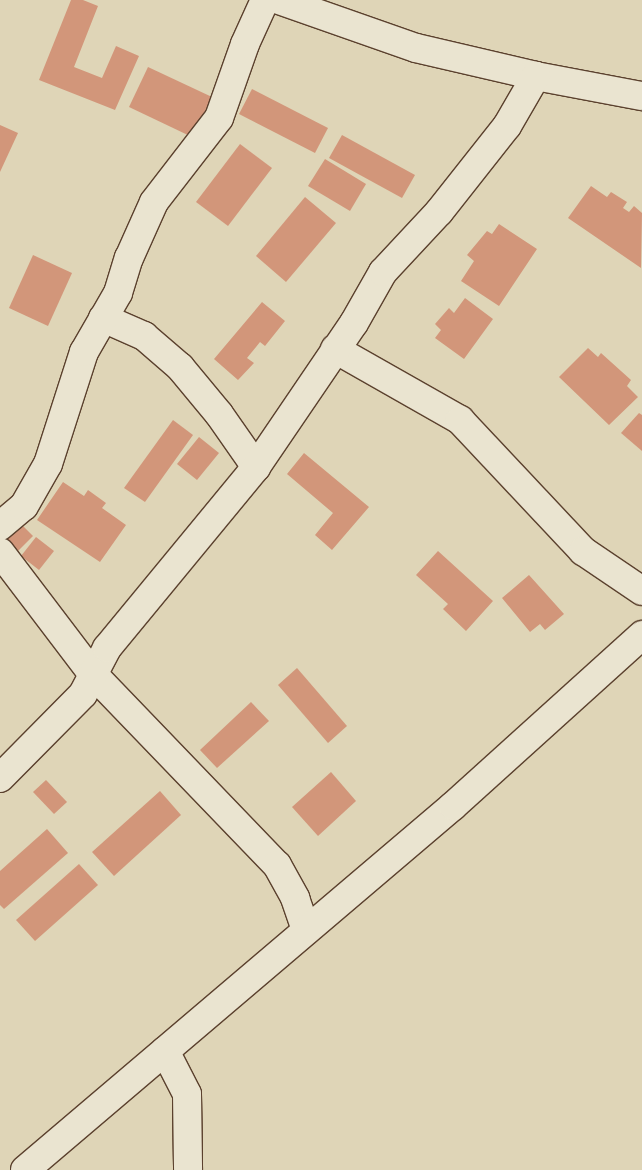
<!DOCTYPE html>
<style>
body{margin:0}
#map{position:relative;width:642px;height:1170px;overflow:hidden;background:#dfd5b7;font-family:Vollkorn,serif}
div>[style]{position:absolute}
.building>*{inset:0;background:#d2967a}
.roads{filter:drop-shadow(1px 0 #5b412e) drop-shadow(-1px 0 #5b412e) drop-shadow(0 1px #5b412e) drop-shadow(0 -1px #5b412e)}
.minor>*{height:28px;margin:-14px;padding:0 14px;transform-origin:14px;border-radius:14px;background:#eae4d0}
span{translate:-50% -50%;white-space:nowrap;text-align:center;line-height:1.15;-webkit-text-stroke:4px #eae4d0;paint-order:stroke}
</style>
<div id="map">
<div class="building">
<i style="clip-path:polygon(71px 0,83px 0,98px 6px,74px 67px,102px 78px,116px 46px,139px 56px,115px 110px,39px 80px)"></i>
<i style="clip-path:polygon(148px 67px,212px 97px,192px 137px,129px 107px)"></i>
<i style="clip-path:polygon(252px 89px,328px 128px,315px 153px,239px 114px)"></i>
<i style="clip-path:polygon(0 125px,18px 133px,0 172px)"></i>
<i style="clip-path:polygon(342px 135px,415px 175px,402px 198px,329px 158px)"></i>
<i style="clip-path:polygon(240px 144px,272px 168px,228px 226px,196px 202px)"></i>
<i style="clip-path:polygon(325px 159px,366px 184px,350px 211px,308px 186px)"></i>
<i style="clip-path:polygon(591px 186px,607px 197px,611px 192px,627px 202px,623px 208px,629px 212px,634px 206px,642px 213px,641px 268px,568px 218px)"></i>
<i style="clip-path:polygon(305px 197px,336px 223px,286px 282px,256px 256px)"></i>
<i style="clip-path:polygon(499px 224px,537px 249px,499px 306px,461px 281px,474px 261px,467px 255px,487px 231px,492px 234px)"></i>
<i style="clip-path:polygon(33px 255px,72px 273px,48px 326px,9px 308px)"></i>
<i style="clip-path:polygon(465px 298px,493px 319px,464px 359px,435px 338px,441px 330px,435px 324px,449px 308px,454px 313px)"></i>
<i style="clip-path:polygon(262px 302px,285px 321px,265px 346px,260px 342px,247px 358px,254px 363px,238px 380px,214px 359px)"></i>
<i style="clip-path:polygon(588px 348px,598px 357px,601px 353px,631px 380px,627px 386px,638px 397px,609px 425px,559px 377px)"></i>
<i style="clip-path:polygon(639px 413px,642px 415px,642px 451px,621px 433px)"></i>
<i style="clip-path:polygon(173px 420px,193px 435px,145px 502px,124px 488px)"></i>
<i style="clip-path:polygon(199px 437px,219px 453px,197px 480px,177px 464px)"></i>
<i style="clip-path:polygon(304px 453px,369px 507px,332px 550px,315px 535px,333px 513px,287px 474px)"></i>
<i style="clip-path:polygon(63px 482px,84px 496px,88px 490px,106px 503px,102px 508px,126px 525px,100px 562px,37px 520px)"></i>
<i style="clip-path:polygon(18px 521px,33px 536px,15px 554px,0 540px)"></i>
<i style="clip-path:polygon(36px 537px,54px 551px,39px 570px,21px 556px)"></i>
<i style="clip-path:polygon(438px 551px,493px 601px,466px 631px,443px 609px,448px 604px,416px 575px)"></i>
<i style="clip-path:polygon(529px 575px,564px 614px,545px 630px,540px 624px,530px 632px,502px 598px)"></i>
<i style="clip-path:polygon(297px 668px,347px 726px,328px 743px,278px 685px)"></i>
<i style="clip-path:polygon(251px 702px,269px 721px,217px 768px,200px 750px)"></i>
<i style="clip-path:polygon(331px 772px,356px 801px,318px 836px,292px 807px)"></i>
<i style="clip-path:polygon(46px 780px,67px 802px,54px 814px,33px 792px)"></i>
<i style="clip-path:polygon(160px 791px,181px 815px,114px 876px,92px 852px)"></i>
<i style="clip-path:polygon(47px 829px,68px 853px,4px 909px,0 905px,0 871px)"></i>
<i style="clip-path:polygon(79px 864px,98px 885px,35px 941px,16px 920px)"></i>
</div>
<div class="roads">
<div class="minor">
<i style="left:279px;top:0;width:145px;rotate:19.3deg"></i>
<i style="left:416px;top:48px;width:123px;rotate:13.1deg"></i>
<i style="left:536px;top:76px;width:108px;rotate:10.7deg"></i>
<i style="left:103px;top:318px;width:45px;rotate:23.7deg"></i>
<i style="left:144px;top:336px;width:48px;rotate:40.7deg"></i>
<i style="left:180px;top:367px;width:61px;rotate:50.3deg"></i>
<i style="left:219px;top:414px;width:65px;rotate:55.1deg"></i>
<i style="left:335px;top:349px;width:144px;rotate:29.6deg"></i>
<i style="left:460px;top:420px;width:180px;rotate:46.8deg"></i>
<i style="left:583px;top:551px;width:71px;rotate:34.1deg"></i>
<i style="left:0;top:526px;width:31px;rotate:-40deg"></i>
<i style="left:24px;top:506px;width:48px;rotate:-60.3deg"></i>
<i style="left:48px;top:464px;width:118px;rotate:-72.2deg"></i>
<i style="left:84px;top:352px;width:68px;rotate:-60deg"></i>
<i style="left:118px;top:293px;width:37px;rotate:-73deg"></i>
<i style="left:129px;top:258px;width:61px;rotate:-65.9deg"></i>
<i style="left:154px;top:202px;width:106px;rotate:-52.3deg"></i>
<i style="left:219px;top:118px;width:78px;rotate:-70.6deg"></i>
<i style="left:245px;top:44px;width:48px;rotate:-65.6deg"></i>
<i style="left:0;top:552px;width:152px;rotate:52.8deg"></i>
<i style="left:92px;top:673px;width:267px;rotate:46.1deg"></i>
<i style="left:277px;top:865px;width:38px;rotate:61deg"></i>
<i style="left:295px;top:898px;width:34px;rotate:71deg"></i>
<i style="left:0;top:778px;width:118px;rotate:-45.3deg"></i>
<i style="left:83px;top:694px;width:52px;rotate:-62.4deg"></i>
<i style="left:107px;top:648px;width:234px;rotate:-50.5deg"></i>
<i style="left:256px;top:467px;width:174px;rotate:-55.8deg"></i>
<i style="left:354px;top:323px;width:59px;rotate:-60.4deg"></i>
<i style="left:383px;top:272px;width:82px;rotate:-47deg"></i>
<i style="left:439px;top:212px;width:110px;rotate:-51.7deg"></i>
<i style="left:507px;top:126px;width:58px;rotate:-59.9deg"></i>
<i style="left:165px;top:1051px;width:48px;rotate:62.9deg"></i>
<i style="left:187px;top:1094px;width:76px;rotate:89.2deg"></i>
<i style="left:25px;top:1170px;width:562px;rotate:-40.38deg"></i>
<i style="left:453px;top:806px;width:255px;rotate:-42.1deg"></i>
</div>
</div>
</div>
